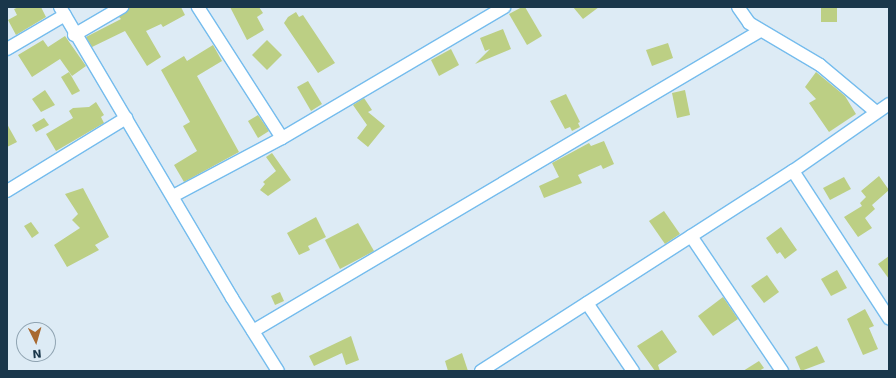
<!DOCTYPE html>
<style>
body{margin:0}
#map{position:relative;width:896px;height:378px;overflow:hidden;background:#ddebf5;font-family:"DejaVu Sans",sans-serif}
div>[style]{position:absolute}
.building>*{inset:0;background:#bccf84}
.roads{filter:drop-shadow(1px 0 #75bced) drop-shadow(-1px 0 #75bced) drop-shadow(0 1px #75bced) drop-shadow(0 -1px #75bced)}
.minor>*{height:12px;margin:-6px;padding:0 6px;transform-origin:6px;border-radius:6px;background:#fff}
span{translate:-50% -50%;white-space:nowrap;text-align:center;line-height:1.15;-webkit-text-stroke:3px #ddebf5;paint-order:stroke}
.frame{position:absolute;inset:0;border:8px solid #1a374b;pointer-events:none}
.north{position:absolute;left:16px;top:322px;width:40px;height:40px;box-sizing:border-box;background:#ddebf5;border:1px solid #8fa3b1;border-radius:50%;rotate:175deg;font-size:11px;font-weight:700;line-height:16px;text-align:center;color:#1a374b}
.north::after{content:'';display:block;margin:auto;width:14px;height:18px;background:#a86930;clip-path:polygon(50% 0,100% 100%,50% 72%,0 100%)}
</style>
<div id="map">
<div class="building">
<i style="clip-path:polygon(19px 7px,41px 7px,46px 17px,16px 35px,8px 20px,17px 15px,14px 9px)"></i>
<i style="clip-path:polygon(130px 7px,181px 7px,185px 15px,163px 27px,161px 24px,146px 31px,161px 57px,147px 66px,125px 31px,92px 47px,86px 37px,121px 19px,119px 17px)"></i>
<i style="clip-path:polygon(230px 7px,259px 7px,263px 13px,257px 17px,264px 30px,247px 40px)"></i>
<i style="clip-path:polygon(522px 7px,525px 7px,542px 36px,527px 45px,509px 14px)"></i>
<i style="clip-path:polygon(573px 7px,599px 7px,583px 19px)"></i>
<i style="clip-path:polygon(821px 7px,837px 7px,837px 22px,821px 22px)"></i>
<i style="clip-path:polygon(296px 12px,299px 17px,303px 15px,335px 63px,318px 73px,284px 23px,288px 17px)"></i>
<i style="clip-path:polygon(503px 29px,511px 49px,475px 64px,490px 49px,485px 51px,480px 38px)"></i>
<i style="clip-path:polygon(65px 36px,86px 66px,72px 76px,60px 59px,32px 77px,18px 55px,43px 40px,48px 47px)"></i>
<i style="clip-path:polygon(267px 40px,282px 55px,267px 70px,252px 55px)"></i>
<i style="clip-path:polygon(668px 43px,673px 58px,652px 66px,646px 50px)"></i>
<i style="clip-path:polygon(213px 45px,222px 61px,197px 76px,239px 152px,184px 182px,174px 165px,197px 151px,183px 126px,190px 122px,161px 70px,184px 56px,187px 61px)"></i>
<i style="clip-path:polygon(451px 49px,459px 65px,439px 76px,431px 60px)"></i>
<i style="clip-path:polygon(69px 72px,80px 91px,72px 95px,61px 77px)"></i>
<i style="clip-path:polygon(816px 72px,845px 96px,856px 114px,829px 132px,809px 103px,816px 99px,805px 87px)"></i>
<i style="clip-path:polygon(308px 81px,322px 104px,311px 111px,297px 87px)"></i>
<i style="clip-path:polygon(45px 90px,55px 105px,41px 112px,32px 99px)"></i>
<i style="clip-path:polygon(685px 90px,690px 115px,677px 118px,672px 93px)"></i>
<i style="clip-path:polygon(566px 94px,580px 122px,578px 123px,580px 127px,572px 131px,570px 127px,565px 129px,550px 101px)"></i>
<i style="clip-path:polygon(364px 98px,372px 110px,368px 112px,385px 126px,368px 147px,357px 138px,367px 125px,353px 105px)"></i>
<i style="clip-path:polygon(96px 102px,104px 115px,101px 117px,104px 123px,56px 151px,46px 134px,73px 118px,69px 111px,73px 108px,89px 107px)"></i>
<i style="clip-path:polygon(258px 115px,269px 131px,258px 138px,248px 121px)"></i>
<i style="clip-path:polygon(44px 118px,49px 125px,36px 132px,32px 125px)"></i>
<i style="clip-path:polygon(7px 124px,17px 142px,7px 147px)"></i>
<i style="clip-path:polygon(604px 141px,614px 164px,603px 169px,601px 165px,578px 175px,582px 183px,544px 198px,539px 186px,559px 177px,552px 163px,589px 143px,591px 146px)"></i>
<i style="clip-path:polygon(272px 153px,291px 180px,268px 196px,260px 190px,265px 184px,263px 182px,276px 171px,266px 157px)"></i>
<i style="clip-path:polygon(879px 176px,889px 190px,872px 205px,875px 209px,865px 218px,872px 228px,858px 237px,844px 217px,862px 206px,860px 203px,866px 197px,861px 191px)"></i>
<i style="clip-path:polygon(844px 177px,851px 189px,830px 200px,823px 188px)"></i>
<i style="clip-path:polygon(83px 188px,109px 237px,95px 245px,99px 250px,67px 267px,54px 245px,80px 228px,72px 220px,78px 214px,65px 194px)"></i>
<i style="clip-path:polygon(664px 211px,680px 234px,665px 244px,649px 221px)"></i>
<i style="clip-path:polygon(316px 217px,326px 237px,308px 246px,310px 250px,299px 255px,287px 233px)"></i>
<i style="clip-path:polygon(31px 222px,39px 233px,32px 238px,24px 226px)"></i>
<i style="clip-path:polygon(358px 223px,374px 251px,340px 269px,325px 240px)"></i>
<i style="clip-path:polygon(781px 227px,797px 250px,785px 259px,780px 252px,777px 254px,766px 238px)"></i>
<i style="clip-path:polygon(889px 256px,889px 279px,878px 264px)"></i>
<i style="clip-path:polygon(837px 270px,847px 288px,831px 296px,821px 279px)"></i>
<i style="clip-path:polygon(767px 275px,779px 292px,764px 303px,751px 286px)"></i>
<i style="clip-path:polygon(280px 292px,284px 301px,275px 305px,271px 296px)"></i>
<i style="clip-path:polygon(723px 297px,738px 319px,713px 336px,698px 316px)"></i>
<i style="clip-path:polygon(865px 309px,874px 326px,869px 328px,878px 349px,863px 355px,847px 319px)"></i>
<i style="clip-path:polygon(662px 330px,677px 352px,658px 365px,660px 371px,655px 371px,637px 346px)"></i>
<i style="clip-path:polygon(351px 336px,359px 360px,346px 365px,342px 353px,314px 366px,309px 356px)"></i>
<i style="clip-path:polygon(817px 346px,825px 362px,801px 371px,795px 357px)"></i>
<i style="clip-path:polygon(462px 353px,468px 371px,448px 371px,445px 361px)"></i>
<i style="clip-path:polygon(759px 361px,764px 368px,759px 371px,743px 371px)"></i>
</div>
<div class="roads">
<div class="minor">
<i style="left:60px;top:7px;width:338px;rotate:59.4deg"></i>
<i style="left:232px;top:298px;width:86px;rotate:57.8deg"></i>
<i style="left:738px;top:7px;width:19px;rotate:55deg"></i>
<i style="left:749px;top:23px;width:82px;rotate:30.6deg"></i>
<i style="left:820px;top:65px;width:73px;rotate:40deg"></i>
<i style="left:74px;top:35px;width:56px;rotate:-30.3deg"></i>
<i style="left:7px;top:49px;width:67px;rotate:-30.4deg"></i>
<i style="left:282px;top:138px;width:258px;rotate:-30.5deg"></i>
<i style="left:793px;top:171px;width:176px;rotate:56.9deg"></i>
<i style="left:7px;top:191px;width:140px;rotate:-31.5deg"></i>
<i style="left:173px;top:196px;width:123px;rotate:-28deg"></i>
<i style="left:282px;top:138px;width:156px;rotate:-122.7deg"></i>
<i style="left:691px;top:236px;width:163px;rotate:56deg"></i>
<i style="left:587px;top:303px;width:82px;rotate:55.9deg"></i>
<i style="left:253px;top:331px;width:589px;rotate:-30.61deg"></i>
<i style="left:481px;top:371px;width:371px;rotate:-32.7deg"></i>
<i style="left:793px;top:171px;width:117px;rotate:-34.9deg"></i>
</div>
</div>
<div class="frame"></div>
<div class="north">N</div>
</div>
